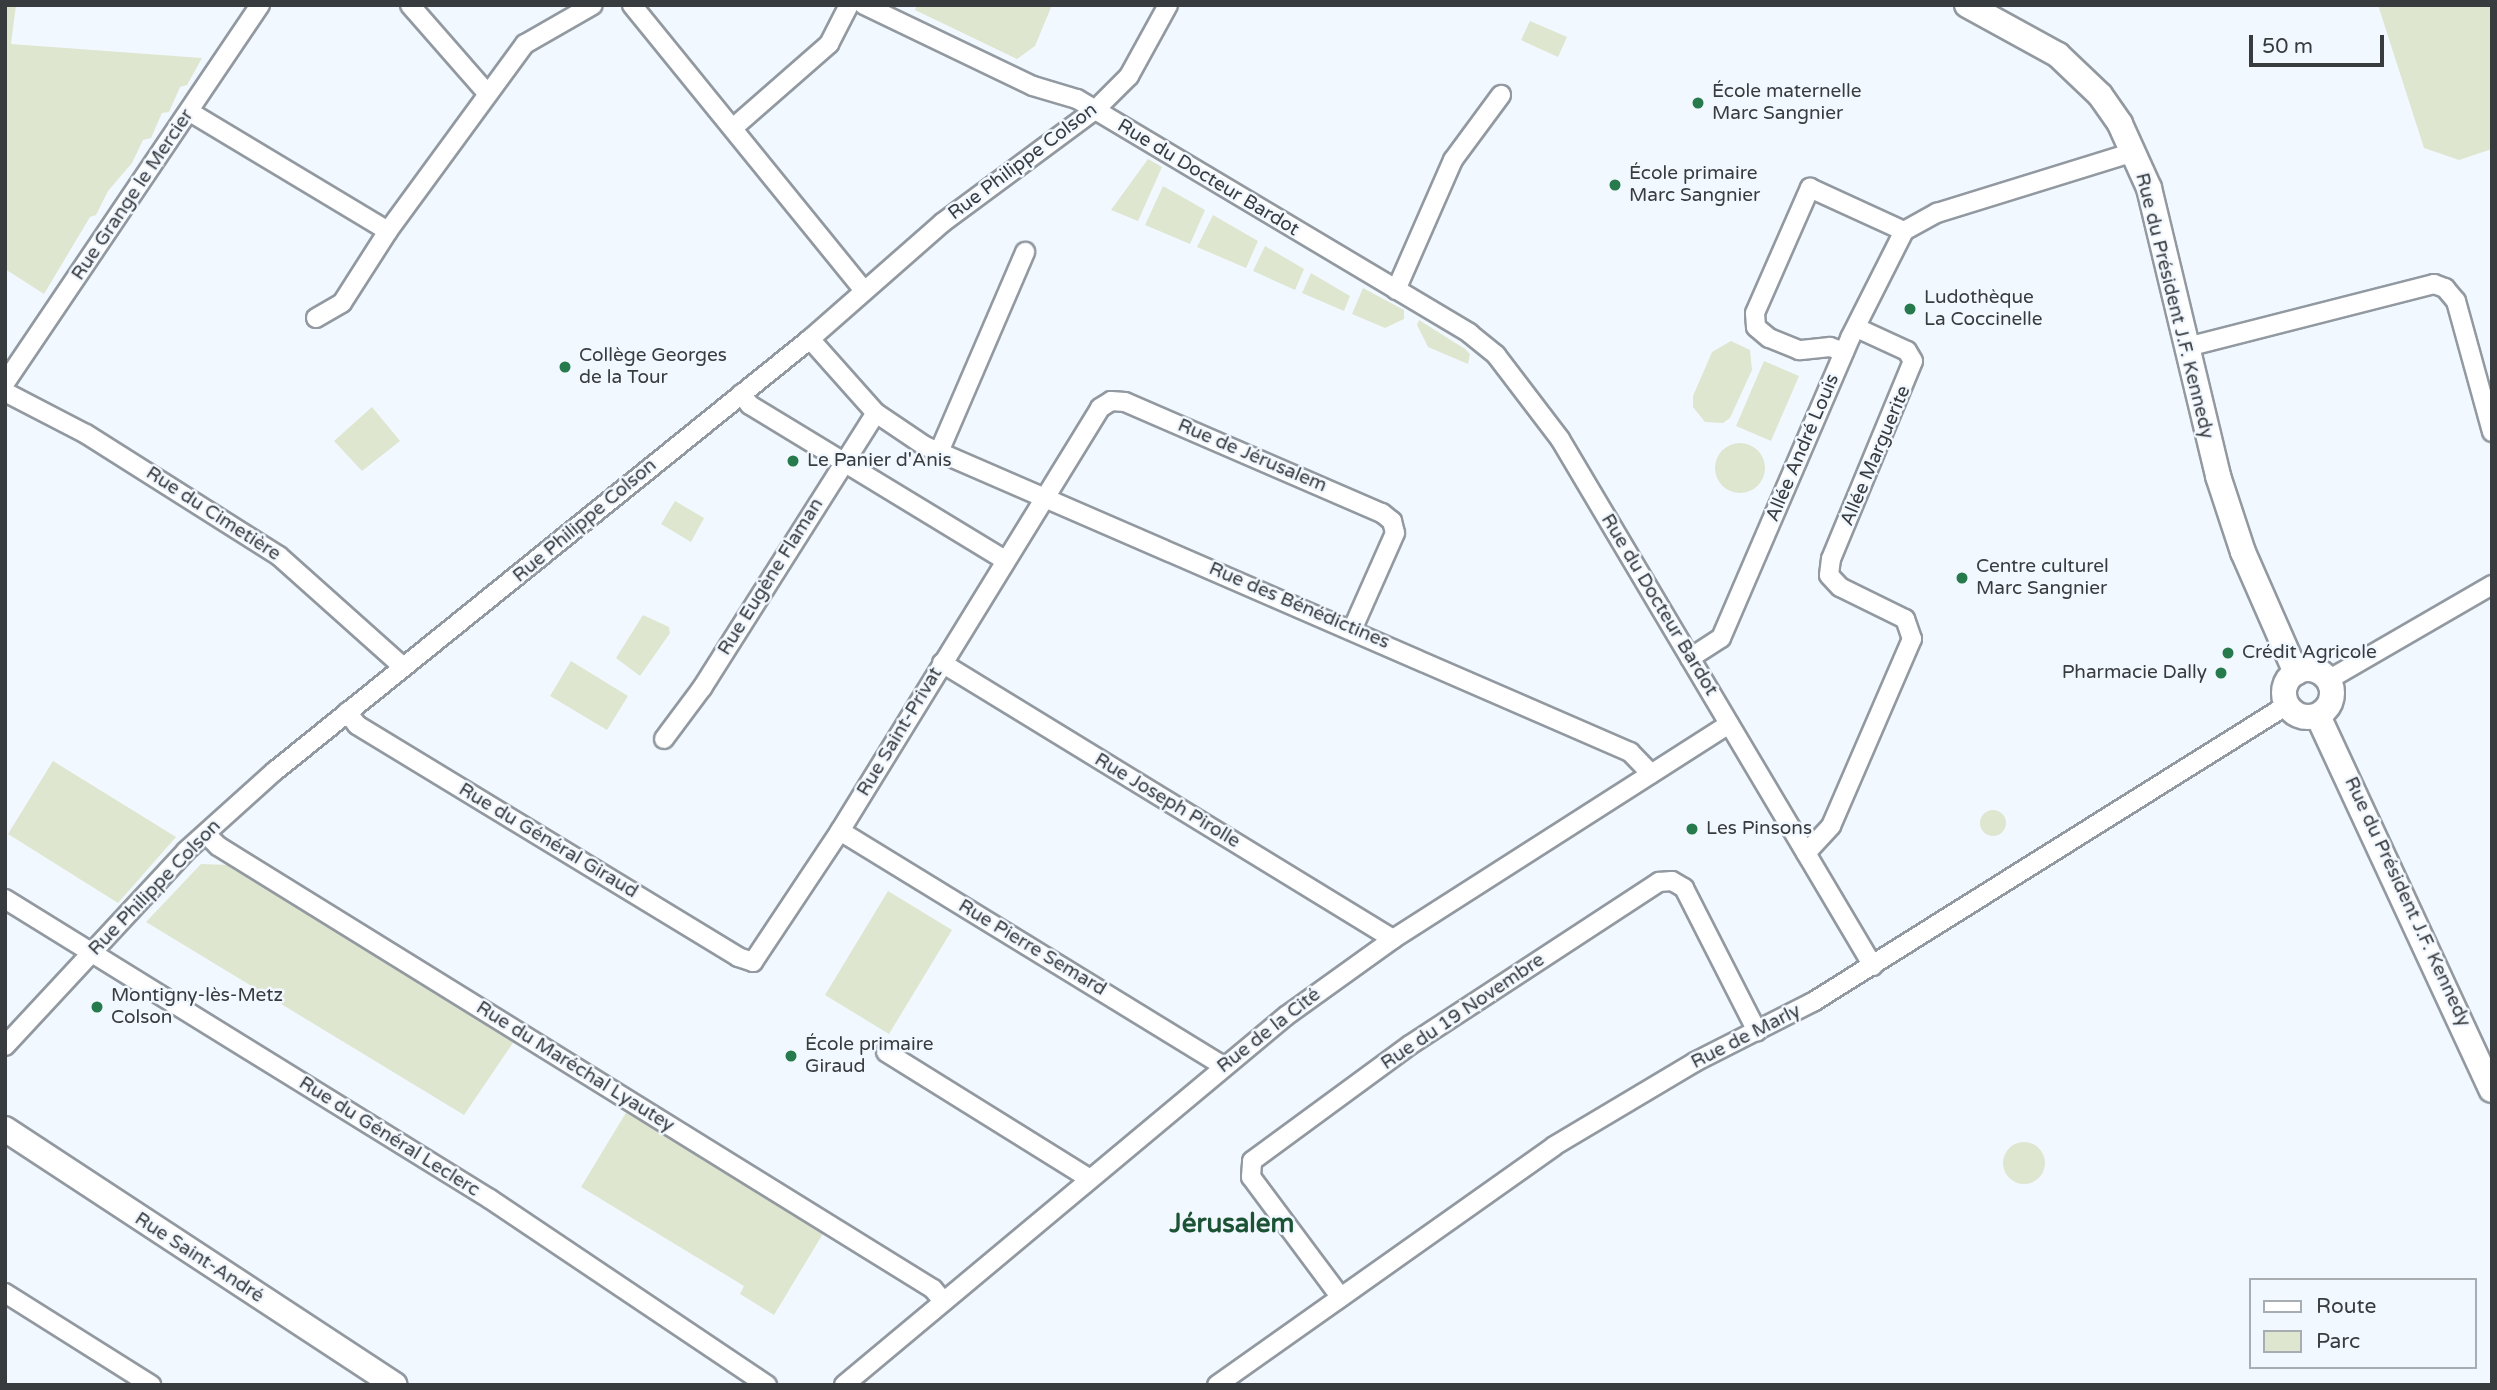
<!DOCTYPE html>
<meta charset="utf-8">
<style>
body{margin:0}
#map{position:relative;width:2497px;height:1390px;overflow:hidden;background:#f2f8ff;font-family:"Varela Round",sans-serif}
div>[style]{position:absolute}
.green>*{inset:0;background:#dee6cf}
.round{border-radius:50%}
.roads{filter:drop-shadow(2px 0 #9299a0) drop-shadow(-2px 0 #9299a0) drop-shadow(0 2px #9299a0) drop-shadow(0 -2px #9299a0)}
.street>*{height:18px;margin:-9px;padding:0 9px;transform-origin:9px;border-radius:9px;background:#fff}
.secondary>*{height:24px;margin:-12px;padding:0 12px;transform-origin:12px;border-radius:12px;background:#fff}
.secondary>.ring{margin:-12px;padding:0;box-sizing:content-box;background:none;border:24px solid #fff;border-radius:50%}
.dots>*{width:19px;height:19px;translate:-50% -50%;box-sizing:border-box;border:4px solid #f2f8ff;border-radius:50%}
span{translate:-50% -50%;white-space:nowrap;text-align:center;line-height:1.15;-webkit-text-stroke:5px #f2f8ff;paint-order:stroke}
.poi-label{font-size:19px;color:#393c3f}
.left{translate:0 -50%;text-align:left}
.right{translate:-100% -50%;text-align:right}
.street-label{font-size:19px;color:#393c3f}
.district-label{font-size:26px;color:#1b5334;font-weight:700}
.frame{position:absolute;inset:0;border:7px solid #393c3f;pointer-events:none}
.legend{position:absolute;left:2249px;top:1278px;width:228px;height:91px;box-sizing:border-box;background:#f2f8ff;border:2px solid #a8adb2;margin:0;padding:9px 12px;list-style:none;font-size:21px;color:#393c3f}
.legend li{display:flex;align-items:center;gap:14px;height:35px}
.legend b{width:35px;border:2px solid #a8adb2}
.scale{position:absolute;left:2249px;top:35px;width:135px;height:32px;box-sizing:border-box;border:4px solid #393c3f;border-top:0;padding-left:9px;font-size:21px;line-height:24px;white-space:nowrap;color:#393c3f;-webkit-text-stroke:5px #f2f8ff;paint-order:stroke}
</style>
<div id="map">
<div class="green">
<i style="clip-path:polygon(5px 5px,16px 5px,11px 44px,202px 58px,187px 85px,180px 87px,169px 112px,162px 113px,151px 138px,143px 140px,132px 163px,108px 191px,96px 215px,90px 217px,44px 294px,5px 269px)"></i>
<i style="clip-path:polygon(917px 5px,1052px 5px,1035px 46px,1017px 59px,915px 10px)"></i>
<i style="clip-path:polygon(2378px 5px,2492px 5px,2492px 149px,2459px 160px,2424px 148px)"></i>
<i style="clip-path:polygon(1530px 21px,1567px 37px,1558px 57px,1521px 40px)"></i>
<i style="clip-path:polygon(1148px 159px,1162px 167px,1138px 221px,1111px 210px)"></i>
<i style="clip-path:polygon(1163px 186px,1205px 210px,1190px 244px,1145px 225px)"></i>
<i style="clip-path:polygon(1213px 215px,1258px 241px,1246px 268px,1197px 247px)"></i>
<i style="clip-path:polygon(1265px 246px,1304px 269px,1295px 290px,1253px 271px)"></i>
<i style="clip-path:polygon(1311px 273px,1350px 296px,1344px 311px,1302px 293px)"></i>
<i style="clip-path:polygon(1363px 288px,1404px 310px,1404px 319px,1385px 328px,1352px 314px)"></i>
<i style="clip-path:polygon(1419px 320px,1465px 349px,1470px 354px,1468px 364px,1428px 347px,1417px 325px)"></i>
<i style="clip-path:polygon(1731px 341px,1750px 350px,1752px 370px,1730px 418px,1723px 423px,1705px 422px,1693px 407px,1693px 396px,1712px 352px)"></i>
<i style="clip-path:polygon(1764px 361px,1799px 376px,1771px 441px,1736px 426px)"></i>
<i style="clip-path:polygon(372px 407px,400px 441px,362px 471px,334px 441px)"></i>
<i class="round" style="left:1715px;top:443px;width:50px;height:50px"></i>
<i style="clip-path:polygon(675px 501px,704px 518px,691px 542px,661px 524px)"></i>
<i style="clip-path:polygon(643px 615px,669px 627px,670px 633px,640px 676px,616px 658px)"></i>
<i style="clip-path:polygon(571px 661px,628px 696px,607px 730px,550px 696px)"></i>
<i style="clip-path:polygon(53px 761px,176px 837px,118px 903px,8px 834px)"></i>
<i class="round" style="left:1980px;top:810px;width:26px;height:26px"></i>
<i style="clip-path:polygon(201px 864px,229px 865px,515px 1040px,464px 1115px,146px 922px)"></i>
<i style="clip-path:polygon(888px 891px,952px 930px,889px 1034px,825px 995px)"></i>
<i style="clip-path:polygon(627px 1111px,824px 1232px,774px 1315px,740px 1294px,744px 1286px,581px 1187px)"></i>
<i class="round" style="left:2003px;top:1142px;width:42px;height:42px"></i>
</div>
<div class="roads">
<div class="street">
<i style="left:410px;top:5px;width:118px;rotate:48.8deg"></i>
<i style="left:632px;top:5px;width:367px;rotate:50.9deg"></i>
<i style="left:864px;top:5px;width:187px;rotate:25.6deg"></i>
<i style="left:1033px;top:86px;width:46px;rotate:16.5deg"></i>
<i style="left:1077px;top:99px;width:457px;rotate:30.8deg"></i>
<i style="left:1469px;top:333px;width:35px;rotate:39deg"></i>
<i style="left:1496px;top:355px;width:106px;rotate:52.7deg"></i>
<i style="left:1560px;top:439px;width:613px;rotate:59.29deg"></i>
<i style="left:190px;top:112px;width:231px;rotate:31deg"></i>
<i style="left:733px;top:128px;width:128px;rotate:-41.2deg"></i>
<i style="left:829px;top:44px;width:44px;rotate:-62.9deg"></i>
<i style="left:1396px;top:290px;width:142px;rotate:-66.3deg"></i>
<i style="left:1453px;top:160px;width:81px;rotate:-53.6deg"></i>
<i style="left:316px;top:318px;width:30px;rotate:-30deg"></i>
<i style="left:342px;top:303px;width:85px;rotate:-57.4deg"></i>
<i style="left:388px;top:231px;width:232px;rotate:-53.8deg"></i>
<i style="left:525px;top:44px;width:78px;rotate:-29.8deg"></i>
<i style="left:810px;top:339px;width:99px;rotate:48.3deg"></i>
<i style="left:876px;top:413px;width:59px;rotate:34deg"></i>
<i style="left:925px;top:446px;width:769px;rotate:23.46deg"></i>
<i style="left:1630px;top:752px;width:30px;rotate:46deg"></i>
<i style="left:2187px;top:347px;width:255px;rotate:-14.3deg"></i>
<i style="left:2434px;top:284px;width:12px;rotate:20deg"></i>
<i style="left:2445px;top:288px;width:17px;rotate:50deg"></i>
<i style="left:2456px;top:301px;width:136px;rotate:74.6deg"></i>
<i style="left:1844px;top:352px;width:15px;rotate:-160deg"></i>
<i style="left:1830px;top:347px;width:31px;rotate:174deg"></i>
<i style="left:1799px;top:350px;width:32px;rotate:-158deg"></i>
<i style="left:1769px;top:338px;width:17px;rotate:-140deg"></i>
<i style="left:1756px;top:327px;width:14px;rotate:-94deg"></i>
<i style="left:1755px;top:313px;width:137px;rotate:-66.3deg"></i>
<i style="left:1810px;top:188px;width:103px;rotate:24.6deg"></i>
<i style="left:5px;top:383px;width:456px;rotate:-56deg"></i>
<i style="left:5px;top:392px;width:91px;rotate:27.4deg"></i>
<i style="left:86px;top:434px;width:228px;rotate:32.3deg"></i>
<i style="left:279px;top:556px;width:164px;rotate:41.8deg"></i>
<i style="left:741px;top:394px;width:14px;rotate:51deg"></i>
<i style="left:750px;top:405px;width:298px;rotate:31.3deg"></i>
<i style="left:939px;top:452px;width:218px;rotate:-66.7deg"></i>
<i style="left:1690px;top:658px;width:37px;rotate:-33deg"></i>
<i style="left:1721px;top:638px;width:327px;rotate:-66.7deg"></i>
<i style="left:1850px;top:338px;width:120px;rotate:-63.2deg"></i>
<i style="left:1904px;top:231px;width:38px;rotate:-29deg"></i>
<i style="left:1937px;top:213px;width:206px;rotate:-17.2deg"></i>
<i style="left:942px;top:663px;width:529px;rotate:31.47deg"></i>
<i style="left:2328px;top:680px;width:190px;rotate:-30.1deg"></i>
<i style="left:347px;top:712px;width:16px;rotate:52deg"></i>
<i style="left:357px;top:725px;width:446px;rotate:31.3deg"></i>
<i style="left:738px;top:957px;width:16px;rotate:18deg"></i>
<i style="left:753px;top:962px;width:157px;rotate:-56.4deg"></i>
<i style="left:840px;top:831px;width:497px;rotate:-58.4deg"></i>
<i style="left:1100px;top:408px;width:13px;rotate:-32deg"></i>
<i style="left:1111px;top:401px;width:14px;rotate:4deg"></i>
<i style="left:1125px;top:402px;width:280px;rotate:23.4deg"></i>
<i style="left:1382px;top:513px;width:13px;rotate:39deg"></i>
<i style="left:1392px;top:521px;width:12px;rotate:76deg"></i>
<i style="left:1395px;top:533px;width:104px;rotate:113.9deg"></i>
<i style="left:664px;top:739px;width:64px;rotate:-53.3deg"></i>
<i style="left:702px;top:688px;width:325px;rotate:-57.7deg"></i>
<i style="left:840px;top:831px;width:450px;rotate:31.5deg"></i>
<i style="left:206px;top:834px;width:17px;rotate:45deg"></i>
<i style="left:218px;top:846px;width:841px;rotate:31.78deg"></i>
<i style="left:933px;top:1289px;width:16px;rotate:50deg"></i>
<i style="left:1806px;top:853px;width:37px;rotate:-47deg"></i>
<i style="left:1831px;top:826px;width:204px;rotate:-66.6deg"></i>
<i style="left:1912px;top:639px;width:21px;rotate:-109deg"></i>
<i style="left:1905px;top:619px;width:72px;rotate:-153.8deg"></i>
<i style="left:1840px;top:587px;width:16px;rotate:-133deg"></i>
<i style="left:1829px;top:575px;width:16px;rotate:-83deg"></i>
<i style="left:1831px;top:559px;width:214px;rotate:-67.5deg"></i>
<i style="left:1913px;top:361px;width:12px;rotate:-121deg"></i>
<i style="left:1907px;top:351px;width:55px;rotate:-155.3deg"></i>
<i style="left:5px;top:899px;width:570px;rotate:31.74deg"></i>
<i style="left:490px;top:1199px;width:334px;rotate:33.9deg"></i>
<i style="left:5px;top:1046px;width:266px;rotate:-47.1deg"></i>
<i style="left:186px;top:851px;width:120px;rotate:-42deg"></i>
<i style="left:275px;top:771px;width:688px;rotate:-38.92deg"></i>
<i style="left:810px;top:339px;width:176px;rotate:-41.3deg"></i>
<i style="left:942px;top:223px;width:192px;rotate:-36.5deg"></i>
<i style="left:1096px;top:109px;width:47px;rotate:-45deg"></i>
<i style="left:1129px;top:76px;width:81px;rotate:-61.2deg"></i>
<i style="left:886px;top:1052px;width:237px;rotate:31.9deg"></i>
<i style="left:5px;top:1293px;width:173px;rotate:32.2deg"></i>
<i style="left:1339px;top:1295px;width:147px;rotate:-126.7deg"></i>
<i style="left:1251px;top:1177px;width:16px;rotate:-86deg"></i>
<i style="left:1252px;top:1161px;width:196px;rotate:-36.3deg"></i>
<i style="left:1410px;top:1045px;width:298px;rotate:-33.2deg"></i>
<i style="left:1659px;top:882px;width:13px;rotate:-4deg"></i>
<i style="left:1672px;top:881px;width:14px;rotate:30deg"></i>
<i style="left:1684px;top:888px;width:161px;rotate:63deg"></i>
<i style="left:844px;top:1385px;width:576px;rotate:-39.86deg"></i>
<i style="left:1286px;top:1016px;width:132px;rotate:-35.7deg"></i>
<i style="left:1393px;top:939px;width:399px;rotate:-32.6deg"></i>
<i style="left:1217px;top:1385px;width:413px;rotate:-35.3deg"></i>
<i style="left:1554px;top:1146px;width:164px;rotate:-30.8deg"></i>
<i style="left:1695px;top:1062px;width:132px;rotate:-27deg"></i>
<i style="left:1813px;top:1002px;width:559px;rotate:-32.07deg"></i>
</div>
<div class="secondary">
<i style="left:1967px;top:5px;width:104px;rotate:28.8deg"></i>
<i style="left:2058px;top:55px;width:58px;rotate:43.6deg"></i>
<i style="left:2100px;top:95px;width:35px;rotate:55deg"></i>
<i style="left:2120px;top:124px;width:70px;rotate:65.6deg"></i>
<i style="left:2149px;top:188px;width:296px;rotate:76.5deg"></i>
<i style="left:2218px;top:476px;width:80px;rotate:71.8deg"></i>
<i style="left:2243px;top:552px;width:132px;rotate:66.3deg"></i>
<i class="ring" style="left:2284px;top:669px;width:24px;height:24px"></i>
<i style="left:2318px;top:716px;width:412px;rotate:65.1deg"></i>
<i style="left:5px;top:1129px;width:466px;rotate:33.3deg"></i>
</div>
</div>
<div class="dots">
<i style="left:1698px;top:103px;background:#267a4c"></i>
<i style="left:1615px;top:185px;background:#267a4c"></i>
<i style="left:1910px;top:309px;background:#267a4c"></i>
<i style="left:565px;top:367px;background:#267a4c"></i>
<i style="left:793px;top:461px;background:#267a4c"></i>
<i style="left:1962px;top:578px;background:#267a4c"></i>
<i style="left:2228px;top:653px;background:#267a4c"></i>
<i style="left:2221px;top:673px;background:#267a4c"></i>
<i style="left:1692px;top:829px;background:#267a4c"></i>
<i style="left:97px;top:1007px;background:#267a4c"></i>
<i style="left:791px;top:1056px;background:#267a4c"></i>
</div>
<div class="poi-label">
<span class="left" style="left:1712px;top:103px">École maternelle<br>Marc Sangnier</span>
<span class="left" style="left:1629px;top:185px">École primaire<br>Marc Sangnier</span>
<span class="left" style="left:1924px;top:309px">Ludothèque<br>La Coccinelle</span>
<span class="left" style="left:579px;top:367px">Collège Georges<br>de la Tour</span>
<span class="left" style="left:807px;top:461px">Le Panier d'Anis</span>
<span class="left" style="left:1976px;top:578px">Centre culturel<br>Marc Sangnier</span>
<span class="left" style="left:2242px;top:653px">Crédit Agricole</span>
<span class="right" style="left:2207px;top:673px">Pharmacie Dally</span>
<span class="left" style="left:1706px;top:829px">Les Pinsons</span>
<span class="left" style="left:111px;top:1007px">Montigny-lès-Metz<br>Colson</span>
<span class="left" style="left:805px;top:1056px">École primaire<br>Giraud</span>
</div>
<div class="street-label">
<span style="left:1023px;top:162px;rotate:-37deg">Rue Philippe Colson</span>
<span style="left:1208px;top:178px;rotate:31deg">Rue du Docteur Bardot</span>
<span style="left:133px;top:195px;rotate:-56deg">Rue Grange le Mercier</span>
<span style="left:2174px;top:306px;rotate:76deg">Rue du Président J.F. Kennedy</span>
<span style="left:1803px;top:448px;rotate:-67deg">Allée André Louis</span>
<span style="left:1252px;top:456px;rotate:23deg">Rue de Jérusalem</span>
<span style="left:1876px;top:456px;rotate:-67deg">Allée Marguerite</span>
<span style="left:213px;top:514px;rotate:33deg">Rue du Cimetière</span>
<span style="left:585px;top:521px;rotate:-40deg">Rue Philippe Colson</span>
<span style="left:771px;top:577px;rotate:-58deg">Rue Eugène Flaman</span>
<span style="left:1659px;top:605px;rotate:59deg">Rue du Docteur Bardot</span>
<span style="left:1299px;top:606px;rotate:23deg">Rue des Bénédictines</span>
<span style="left:900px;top:732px;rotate:-59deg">Rue Saint-Privat</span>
<span style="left:1167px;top:801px;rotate:31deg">Rue Joseph Pirolle</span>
<span style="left:548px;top:841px;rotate:31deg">Rue du Général Giraud</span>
<span style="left:155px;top:888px;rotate:-46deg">Rue Philippe Colson</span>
<span style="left:2407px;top:902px;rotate:65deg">Rue du Président J.F. Kennedy</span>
<span style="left:1032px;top:948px;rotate:31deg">Rue Pierre Semard</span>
<span style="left:1463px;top:1012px;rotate:-34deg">Rue du 19 Novembre</span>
<span style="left:1269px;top:1031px;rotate:-38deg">Rue de la Cité</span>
<span style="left:1746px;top:1037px;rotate:-27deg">Rue de Marly</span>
<span style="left:575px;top:1067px;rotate:32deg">Rue du Maréchal Lyautey</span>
<span style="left:389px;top:1137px;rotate:32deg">Rue du Général Leclerc</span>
<span style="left:199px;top:1258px;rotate:33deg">Rue Saint-André</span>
</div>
<div class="district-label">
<span style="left:1232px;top:1224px">Jérusalem</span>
</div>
<div class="frame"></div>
<ul class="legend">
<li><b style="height:9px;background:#fff"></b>Route</li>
<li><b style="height:19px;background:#dee6cf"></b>Parc</li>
</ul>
<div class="scale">50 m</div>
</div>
